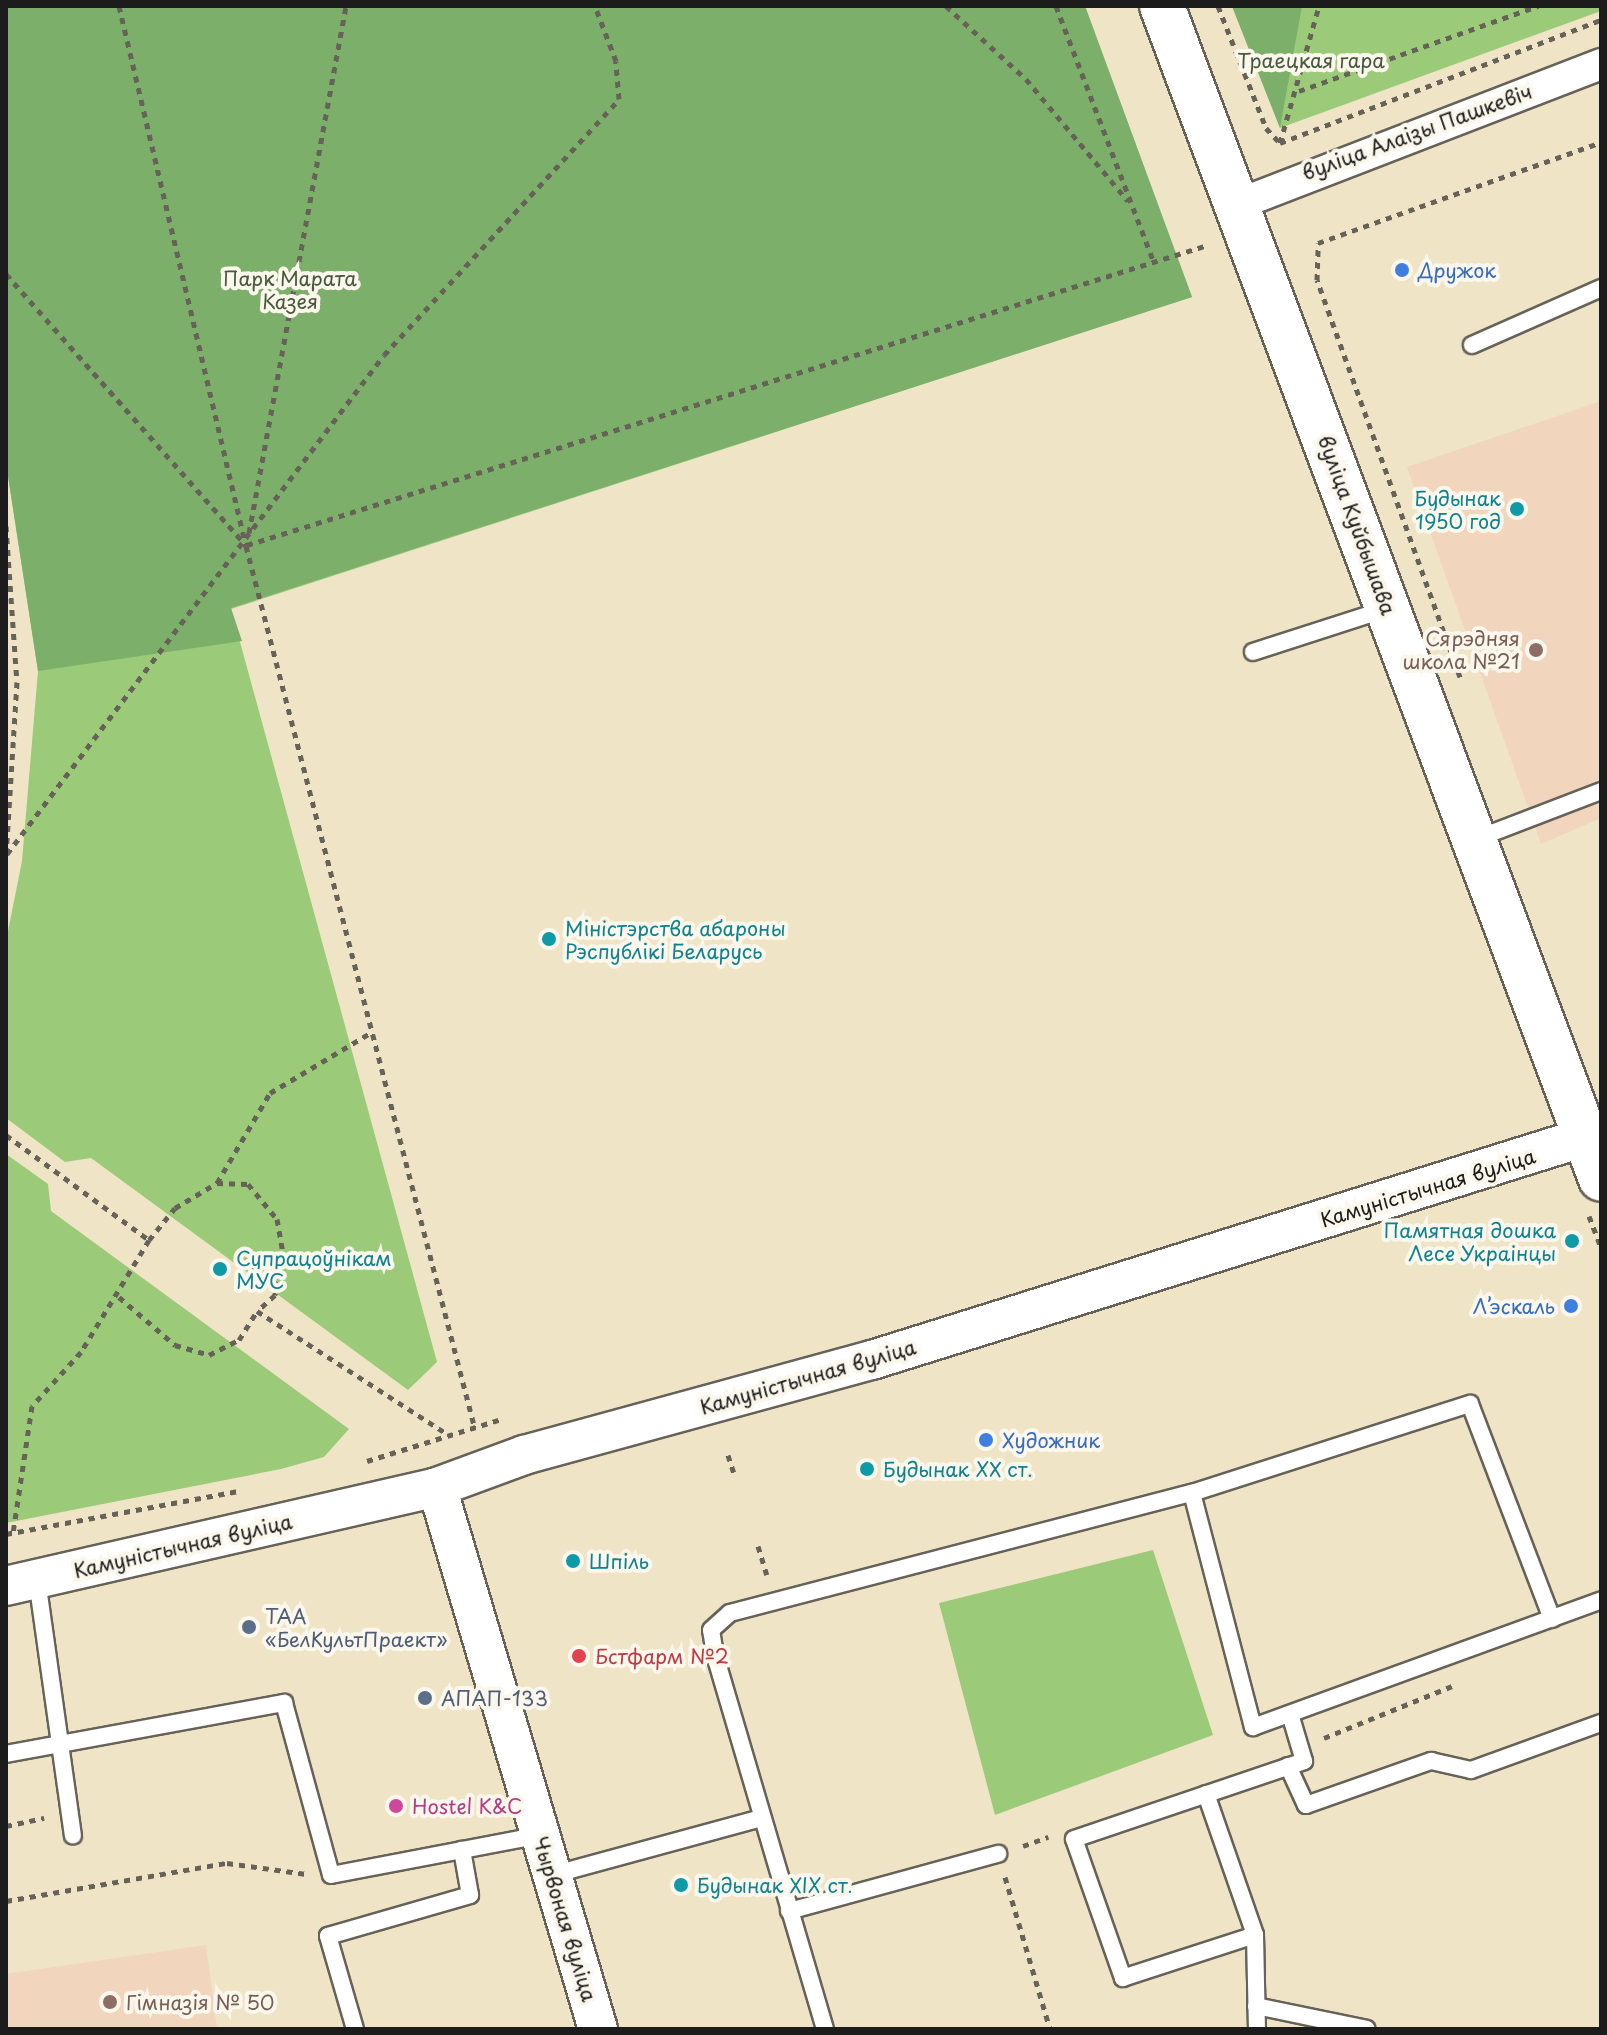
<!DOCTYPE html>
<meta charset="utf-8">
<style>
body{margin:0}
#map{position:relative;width:1607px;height:2035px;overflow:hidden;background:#efe4c6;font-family:"Playpen Sans",sans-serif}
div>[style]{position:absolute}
.built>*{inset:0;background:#f1d5bd}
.green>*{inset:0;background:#9bcb79}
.forest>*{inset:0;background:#7caf69}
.path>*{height:5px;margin-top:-2.5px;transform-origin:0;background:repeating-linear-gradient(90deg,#666258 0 6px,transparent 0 12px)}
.roads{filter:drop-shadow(2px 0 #666258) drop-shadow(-2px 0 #666258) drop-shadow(0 2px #666258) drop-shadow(0 -2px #666258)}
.service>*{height:16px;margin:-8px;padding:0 8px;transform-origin:8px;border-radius:8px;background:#fff}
.minor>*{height:30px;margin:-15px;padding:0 15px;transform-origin:15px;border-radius:15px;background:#fff}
.tertiary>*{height:38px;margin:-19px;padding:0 19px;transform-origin:19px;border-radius:19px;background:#fff}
.secondary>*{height:44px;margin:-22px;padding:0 22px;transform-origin:22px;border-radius:22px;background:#fff}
.dots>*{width:22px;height:22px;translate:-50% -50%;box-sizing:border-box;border:4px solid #fbf7ec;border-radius:50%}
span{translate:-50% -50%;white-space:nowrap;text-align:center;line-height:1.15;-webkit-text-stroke:8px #fbf7ec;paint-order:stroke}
.park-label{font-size:20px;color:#48593d}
.street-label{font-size:20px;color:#1c1c1c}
.shop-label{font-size:20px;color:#366cbe}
.left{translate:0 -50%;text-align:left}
.right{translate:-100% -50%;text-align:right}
.culture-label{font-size:20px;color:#0d838f}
.education-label{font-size:20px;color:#785e54}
.service-label{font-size:20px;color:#4e5e75}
.health-label{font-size:20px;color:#be3a42}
.hotel-label{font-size:20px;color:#b23c85}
.frame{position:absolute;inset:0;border:8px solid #1c1c1c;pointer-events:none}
</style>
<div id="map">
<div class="built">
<i style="clip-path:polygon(1601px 401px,1601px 818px,1541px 844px,1407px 467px)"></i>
<i style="clip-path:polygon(206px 1945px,217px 2029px,6px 2029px,6px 1974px)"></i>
</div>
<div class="green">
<i style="clip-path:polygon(6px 6px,1085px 6px,1192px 297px,231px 609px,437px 1362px,408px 1390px,91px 1158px,65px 1162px,6px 1118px,6px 941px,22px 861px,38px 671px,6px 463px)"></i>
<i style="clip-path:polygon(1232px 6px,1601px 6px,1601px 11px,1280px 128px)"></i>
<i style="clip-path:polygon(6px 1154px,48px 1184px,51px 1211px,349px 1429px,324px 1457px,281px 1469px,6px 1523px)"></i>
<i style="clip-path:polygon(1153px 1550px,1213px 1735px,995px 1815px,939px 1603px)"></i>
</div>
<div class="forest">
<i style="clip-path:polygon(6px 6px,1085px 6px,1192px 297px,231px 608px,242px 641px,38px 671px,6px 463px)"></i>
<i style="clip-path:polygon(1232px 6px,1302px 6px,1280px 128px)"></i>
</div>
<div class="path">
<i style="left:119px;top:6px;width:555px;rotate:76.77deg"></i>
<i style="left:246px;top:546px;width:912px;rotate:75.46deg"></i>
<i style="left:946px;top:6px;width:108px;rotate:42.4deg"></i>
<i style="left:1026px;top:79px;width:159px;rotate:50.1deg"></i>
<i style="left:1056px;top:6px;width:274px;rotate:69.1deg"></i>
<i style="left:1218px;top:6px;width:131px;rotate:68.5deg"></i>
<i style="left:1266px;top:128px;width:21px;rotate:47deg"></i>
<i style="left:1299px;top:91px;width:254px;rotate:-19.6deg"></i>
<i style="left:1280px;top:143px;width:344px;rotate:-21deg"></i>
<i style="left:1280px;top:143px;width:142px;rotate:-74.1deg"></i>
<i style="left:6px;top:274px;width:362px;rotate:48.5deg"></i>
<i style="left:6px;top:526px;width:156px;rotate:86deg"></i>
<i style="left:17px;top:682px;width:177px;rotate:93.6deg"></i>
<i style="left:249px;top:533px;width:536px;rotate:-79.57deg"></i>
<i style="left:247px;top:545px;width:1007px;rotate:-17.34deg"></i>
<i style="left:1460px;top:677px;width:422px;rotate:-109.8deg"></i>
<i style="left:1317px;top:280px;width:37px;rotate:-88deg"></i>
<i style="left:1318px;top:243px;width:300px;rotate:-19.6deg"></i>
<i style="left:7px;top:854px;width:625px;rotate:-52.93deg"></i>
<i style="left:384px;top:355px;width:348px;rotate:-47.4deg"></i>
<i style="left:619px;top:99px;width:38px;rotate:-95deg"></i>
<i style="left:616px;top:61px;width:59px;rotate:-110.9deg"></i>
<i style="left:6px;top:1135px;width:177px;rotate:36.3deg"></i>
<i style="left:149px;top:1240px;width:131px;rotate:121.3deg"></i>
<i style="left:81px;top:1352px;width:73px;rotate:132.2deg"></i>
<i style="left:32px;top:1406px;width:128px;rotate:98.5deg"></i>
<i style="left:217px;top:1183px;width:104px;rotate:-59.5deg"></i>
<i style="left:270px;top:1093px;width:119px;rotate:-30.9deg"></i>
<i style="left:1589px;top:1216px;width:34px;rotate:69deg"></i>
<i style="left:149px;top:1240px;width:41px;rotate:-50.9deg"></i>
<i style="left:175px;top:1208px;width:49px;rotate:-30.8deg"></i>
<i style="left:217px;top:1183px;width:31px;rotate:2deg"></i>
<i style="left:248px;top:1184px;width:45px;rotate:50.4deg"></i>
<i style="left:277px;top:1219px;width:40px;rotate:80deg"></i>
<i style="left:284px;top:1258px;width:38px;rotate:104deg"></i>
<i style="left:275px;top:1295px;width:24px;rotate:138deg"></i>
<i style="left:119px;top:1297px;width:74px;rotate:40.6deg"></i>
<i style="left:175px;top:1345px;width:35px;rotate:16deg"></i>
<i style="left:209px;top:1355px;width:34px;rotate:-27deg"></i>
<i style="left:239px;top:1340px;width:34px;rotate:-58deg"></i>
<i style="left:257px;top:1311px;width:226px;rotate:32.9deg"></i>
<i style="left:728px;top:1455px;width:23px;rotate:72deg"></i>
<i style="left:367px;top:1461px;width:138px;rotate:-17.3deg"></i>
<i style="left:6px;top:1534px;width:235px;rotate:-10.5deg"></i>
<i style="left:758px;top:1546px;width:30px;rotate:73deg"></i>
<i style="left:1324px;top:1738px;width:138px;rotate:-22.1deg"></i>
<i style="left:6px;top:1826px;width:39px;rotate:-12deg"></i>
<i style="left:1023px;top:1846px;width:27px;rotate:-20deg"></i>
<i style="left:1005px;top:1877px;width:159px;rotate:73.5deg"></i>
<i style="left:6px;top:1901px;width:224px;rotate:-9.8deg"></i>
<i style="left:227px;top:1863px;width:80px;rotate:7.9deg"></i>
</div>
<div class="roads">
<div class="service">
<i style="left:1472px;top:345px;width:141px;rotate:-23.8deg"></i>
<i style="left:1253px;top:652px;width:140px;rotate:-17.9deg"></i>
<i style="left:1476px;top:839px;width:134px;rotate:-21deg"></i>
<i style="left:1192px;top:1493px;width:242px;rotate:75.4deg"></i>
<i style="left:1253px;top:1727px;width:370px;rotate:-20deg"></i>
<i style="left:37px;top:1580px;width:258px;rotate:82deg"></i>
<i style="left:6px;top:1754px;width:283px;rotate:-10.4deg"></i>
<i style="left:284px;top:1703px;width:178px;rotate:74.7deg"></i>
<i style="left:331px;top:1875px;width:213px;rotate:-10.8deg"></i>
<i style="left:1288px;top:1766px;width:43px;rotate:65.2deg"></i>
<i style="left:1306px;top:1805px;width:133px;rotate:-19.4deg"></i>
<i style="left:1431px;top:1761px;width:41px;rotate:12.7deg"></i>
<i style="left:1471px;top:1770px;width:138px;rotate:-19.9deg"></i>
<i style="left:1206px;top:1794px;width:149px;rotate:70.8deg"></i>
<i style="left:1255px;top:1935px;width:139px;rotate:162deg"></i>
<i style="left:1123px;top:1978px;width:147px;rotate:-109.4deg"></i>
<i style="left:1074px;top:1839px;width:243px;rotate:-18.7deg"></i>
<i style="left:1304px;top:1761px;width:49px;rotate:-106.6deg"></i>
<i style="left:552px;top:1875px;width:218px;rotate:-15.2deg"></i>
<i style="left:789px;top:1911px;width:217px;rotate:-15.3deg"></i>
<i style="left:1255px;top:1935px;width:94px;rotate:88.8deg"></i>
<i style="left:1256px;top:2006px;width:113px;rotate:11.7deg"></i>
<i style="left:355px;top:2029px;width:97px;rotate:-106.2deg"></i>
<i style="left:328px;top:1936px;width:148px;rotate:-16.1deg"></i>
<i style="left:470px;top:1895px;width:46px;rotate:-100.1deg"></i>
<i style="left:825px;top:2029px;width:390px;rotate:-106.4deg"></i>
<i style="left:715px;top:1655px;width:25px;rotate:-99deg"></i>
<i style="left:711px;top:1630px;width:25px;rotate:-42deg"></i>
<i style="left:730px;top:1613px;width:477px;rotate:-14.6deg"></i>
<i style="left:1192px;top:1493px;width:292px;rotate:-17.8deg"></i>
<i style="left:1470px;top:1404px;width:230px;rotate:69.1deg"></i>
</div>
<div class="minor">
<i style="left:1236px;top:205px;width:391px;rotate:-21.1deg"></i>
</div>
<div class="tertiary">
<i style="left:437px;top:1487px;width:565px;rotate:73.46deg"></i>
<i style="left:6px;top:1586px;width:442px;rotate:-12.9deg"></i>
<i style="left:437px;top:1487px;width:93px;rotate:-20.2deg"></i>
<i style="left:524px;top:1455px;width:361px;rotate:-15.3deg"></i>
<i style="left:872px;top:1360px;width:764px;rotate:-17.37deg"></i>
</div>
<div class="secondary">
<i style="left:1162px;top:6px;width:1252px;rotate:69.48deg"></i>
</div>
</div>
<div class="dots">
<i style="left:1402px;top:270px;background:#3f7fe0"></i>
<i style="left:1517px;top:509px;background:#0f9aa8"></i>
<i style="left:1536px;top:650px;background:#8d6e63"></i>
<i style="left:549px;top:939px;background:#0f9aa8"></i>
<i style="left:1572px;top:1241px;background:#0f9aa8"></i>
<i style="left:220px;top:1269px;background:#0f9aa8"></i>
<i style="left:1571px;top:1306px;background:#3f7fe0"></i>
<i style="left:986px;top:1440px;background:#3f7fe0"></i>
<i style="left:867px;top:1469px;background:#0f9aa8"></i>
<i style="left:573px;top:1561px;background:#0f9aa8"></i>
<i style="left:249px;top:1627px;background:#5c6f8a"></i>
<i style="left:579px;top:1656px;background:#e0444e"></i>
<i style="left:425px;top:1698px;background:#5c6f8a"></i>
<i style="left:396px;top:1806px;background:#d1479c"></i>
<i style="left:681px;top:1885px;background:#0f9aa8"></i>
<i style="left:110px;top:2002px;background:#8d6e63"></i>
</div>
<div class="park-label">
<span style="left:1311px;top:60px">Траецкая гара</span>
<span style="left:290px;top:290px">Парк Марата<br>Казея</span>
</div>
<div class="street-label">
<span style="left:1417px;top:132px;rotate:-20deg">вуліца Алаізы Пашкевіч</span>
<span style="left:1357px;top:525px;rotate:70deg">вуліца Куйбышава</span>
<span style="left:1428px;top:1188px;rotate:-17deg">Камуністычная вуліца</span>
<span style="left:808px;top:1377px;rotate:-16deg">Камуністычная вуліца</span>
<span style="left:183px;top:1546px;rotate:-13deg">Камуністычная вуліца</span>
<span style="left:565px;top:1919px;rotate:73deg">Чырвоная вуліца</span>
</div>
<div class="shop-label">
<span class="left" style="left:1418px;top:270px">Дружок</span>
<span class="right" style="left:1555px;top:1306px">Лʼэскаль</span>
<span class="left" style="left:1002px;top:1440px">Художник</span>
</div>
<div class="culture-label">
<span class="right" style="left:1501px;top:510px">Будынак<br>1950 год</span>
<span class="left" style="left:565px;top:940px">Міністэрства абароны<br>Рэспублікі Беларусь</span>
<span class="right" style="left:1556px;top:1242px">Памятная дошка<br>Лесе Украінцы</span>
<span class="left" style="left:236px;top:1270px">Супрацоўнікам<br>МУС</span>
<span class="left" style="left:883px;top:1469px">Будынак XX ст.</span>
<span class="left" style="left:589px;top:1561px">Шпіль</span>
<span class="left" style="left:697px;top:1885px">Будынак XIX ст.</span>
</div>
<div class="education-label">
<span class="right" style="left:1520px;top:650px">Сярэдняя<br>школа №21</span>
<span class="left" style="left:126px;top:2002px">Гімназія № 50</span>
</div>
<div class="service-label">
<span class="left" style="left:265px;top:1628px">ТАА<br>«БелКультПраект»</span>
<span class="left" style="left:441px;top:1698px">АПАП-133</span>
</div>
<div class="health-label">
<span class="left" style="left:595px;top:1656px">Бстфарм №2</span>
</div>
<div class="hotel-label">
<span class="left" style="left:412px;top:1806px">Hostel K&amp;C</span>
</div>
<div class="frame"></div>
</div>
